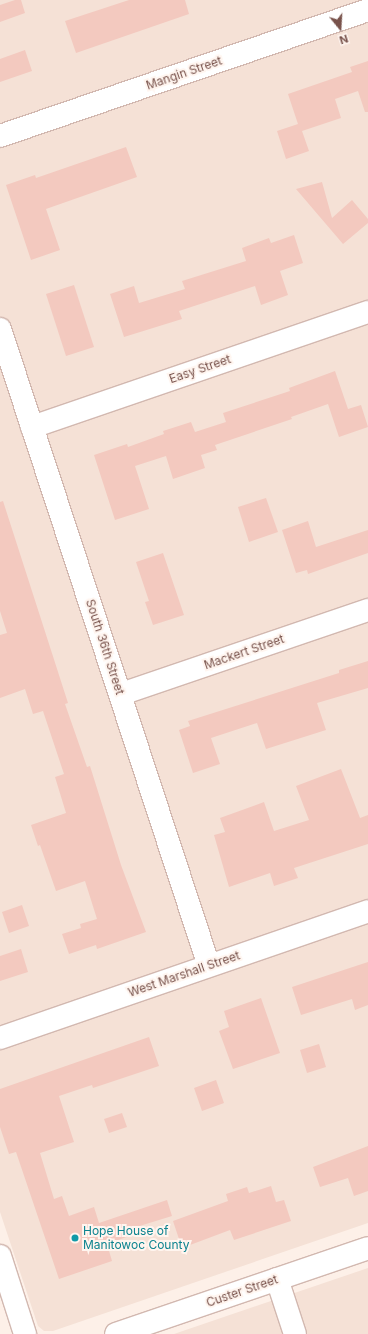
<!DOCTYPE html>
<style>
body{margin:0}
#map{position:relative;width:368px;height:1334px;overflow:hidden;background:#fdf0e8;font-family:Inter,sans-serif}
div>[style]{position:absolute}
.residential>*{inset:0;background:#f5e1d6}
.building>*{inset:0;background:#f3c9bf}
.roads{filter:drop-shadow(1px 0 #d2b8b0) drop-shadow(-1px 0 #d2b8b0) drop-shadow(0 1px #d2b8b0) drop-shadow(0 -1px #d2b8b0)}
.minor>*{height:22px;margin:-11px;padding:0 11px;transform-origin:11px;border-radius:11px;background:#fff}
.tertiary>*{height:22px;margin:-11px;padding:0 11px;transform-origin:11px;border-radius:11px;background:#fff}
.dots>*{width:11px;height:11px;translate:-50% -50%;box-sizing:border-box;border:2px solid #fff5ef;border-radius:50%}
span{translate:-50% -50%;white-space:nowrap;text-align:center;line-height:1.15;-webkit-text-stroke:4px #fff5ef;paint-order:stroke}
.street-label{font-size:12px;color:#78524b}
.culture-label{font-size:12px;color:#0d838f}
.left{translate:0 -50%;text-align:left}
.north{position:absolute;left:320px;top:8px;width:40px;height:40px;-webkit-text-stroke:3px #fff5ef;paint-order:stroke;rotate:162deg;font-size:11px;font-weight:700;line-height:16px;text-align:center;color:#78524b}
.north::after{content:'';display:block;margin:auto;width:14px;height:18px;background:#78524b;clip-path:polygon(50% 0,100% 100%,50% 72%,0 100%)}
</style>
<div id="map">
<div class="residential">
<i style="clip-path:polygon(0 0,368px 0,368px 1223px,53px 1331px,44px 1331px,38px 1326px,0 1212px)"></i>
<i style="clip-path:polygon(368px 1268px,368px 1334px,174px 1334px)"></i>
</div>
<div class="building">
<i style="clip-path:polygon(15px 0,21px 0,25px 13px,0 22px,0 5px)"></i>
<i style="clip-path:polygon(129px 0,185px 0,189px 14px,76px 53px,65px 21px)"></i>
<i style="clip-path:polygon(25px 50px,32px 71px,0 82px,0 59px)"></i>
<i style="clip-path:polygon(368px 61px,368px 112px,365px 112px,358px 91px,335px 99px,341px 118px,302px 131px,309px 151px,286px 159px,277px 131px,298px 124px,288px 94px,352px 72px,350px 67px)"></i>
<i style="clip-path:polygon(126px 147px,137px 177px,46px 209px,60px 250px,31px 260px,6px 185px,35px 175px,36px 178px)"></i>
<i style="clip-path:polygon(322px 182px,332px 218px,352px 200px,368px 219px,368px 223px,343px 244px,296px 189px)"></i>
<i style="clip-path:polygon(294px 235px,303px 263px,280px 271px,288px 295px,261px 305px,255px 286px,179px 311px,182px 319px,124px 337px,110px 294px,134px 286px,139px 303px,185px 289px,182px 281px,246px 261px,242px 248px,269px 238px,271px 243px)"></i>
<i style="clip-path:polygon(74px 285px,94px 347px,66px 356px,46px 294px)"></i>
<i style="clip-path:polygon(335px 371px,348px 409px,361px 405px,368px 427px,339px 437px,328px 404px,291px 417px,292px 419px,215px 445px,217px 450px,201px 455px,205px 468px,173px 479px,166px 456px,135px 466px,149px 509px,115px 520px,94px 455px,127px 444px,128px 447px,164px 434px,163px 431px,191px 422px,195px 432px,226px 422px,223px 413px,290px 391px,289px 388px)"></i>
<i style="clip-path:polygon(266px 498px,278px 532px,249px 542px,238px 507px)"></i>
<i style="clip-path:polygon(3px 501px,68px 703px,65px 704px,87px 767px,90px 766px,121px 865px,146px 932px,97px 949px,96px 945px,69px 954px,62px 934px,81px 928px,80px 924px,97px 919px,85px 881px,56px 891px,40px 845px,38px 846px,31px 825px,66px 813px,55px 777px,64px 774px,43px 711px,33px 714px,25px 689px,0 698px,0 635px,7px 633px,0 611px,0 502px)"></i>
<i style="clip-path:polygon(308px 521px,316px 547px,368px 530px,368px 553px,308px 574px,307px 570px,296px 573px,282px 530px)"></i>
<i style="clip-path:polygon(163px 553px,184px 615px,153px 625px,145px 602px,149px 601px,136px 562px)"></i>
<i style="clip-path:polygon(368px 661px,368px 688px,317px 703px,326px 730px,266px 749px,257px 723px,211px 738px,220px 764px,193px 773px,179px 730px,190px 726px,188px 721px,339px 673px,339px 670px)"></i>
<i style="clip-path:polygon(341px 769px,360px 818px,368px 815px,368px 844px,294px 868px,298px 878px,274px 886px,270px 873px,229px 887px,214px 835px,225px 832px,220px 818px,264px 802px,274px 831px,309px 820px,296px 786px)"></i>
<i style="clip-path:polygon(22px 905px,29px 926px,9px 933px,2px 912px)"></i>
<i style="clip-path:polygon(21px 949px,28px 972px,0 981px,0 956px)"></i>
<i style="clip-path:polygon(368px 962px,368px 1005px,355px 1010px,352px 999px,301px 1015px,292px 987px)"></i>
<i style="clip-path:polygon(261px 998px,280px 1053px,233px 1069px,219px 1031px,229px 1027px,224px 1011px)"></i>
<i style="clip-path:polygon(149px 1037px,159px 1066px,93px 1088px,92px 1085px,59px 1096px,74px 1142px,40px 1153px,54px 1199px,62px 1196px,69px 1216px,94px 1207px,99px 1223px,167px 1200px,172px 1216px,133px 1228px,135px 1234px,107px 1244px,112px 1261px,59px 1279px,16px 1152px,9px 1154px,0 1127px,0 1089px)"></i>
<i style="clip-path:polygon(319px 1044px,326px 1067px,307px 1073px,300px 1050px)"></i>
<i style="clip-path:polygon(216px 1080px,224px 1103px,202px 1111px,194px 1088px)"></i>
<i style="clip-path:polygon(122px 1113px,127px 1127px,109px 1133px,104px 1119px)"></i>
<i style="clip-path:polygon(368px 1146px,368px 1191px,354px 1196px,348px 1178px,320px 1187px,313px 1167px)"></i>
<i style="clip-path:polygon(271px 1186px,276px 1202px,284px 1200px,291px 1221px,234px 1240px,230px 1230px,182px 1248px,173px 1221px,228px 1201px,226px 1194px,247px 1187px,249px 1193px)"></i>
</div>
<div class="roads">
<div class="minor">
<i style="left:0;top:136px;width:389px;rotate:-18.9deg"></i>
<i style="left:0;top:329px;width:670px;rotate:71.84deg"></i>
<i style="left:32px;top:427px;width:355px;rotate:-18.9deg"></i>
<i style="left:121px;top:694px;width:261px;rotate:-18.8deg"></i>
<i style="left:0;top:1038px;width:389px;rotate:-19deg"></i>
<i style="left:0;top:1256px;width:82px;rotate:72.2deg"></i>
<i style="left:277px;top:1279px;width:58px;rotate:71.9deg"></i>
</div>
<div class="tertiary">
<i style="left:116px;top:1334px;width:266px;rotate:-18.8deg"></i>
</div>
</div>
<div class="dots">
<i style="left:75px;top:1238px;background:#0f9aa8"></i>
</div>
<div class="street-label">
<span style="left:184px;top:73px;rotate:-19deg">Mangin Street</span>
<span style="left:200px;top:369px;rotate:-19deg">Easy Street</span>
<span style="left:105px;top:647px;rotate:72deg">South 36th Street</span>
<span style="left:244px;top:652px;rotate:-19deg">Mackert Street</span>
<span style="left:184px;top:974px;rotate:-19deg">West Marshall Street</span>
<span style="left:242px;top:1291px;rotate:-19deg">Custer Street</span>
</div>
<div class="culture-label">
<span class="left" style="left:83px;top:1238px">Hope House of<br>Manitowoc County</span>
</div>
<div class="north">N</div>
</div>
